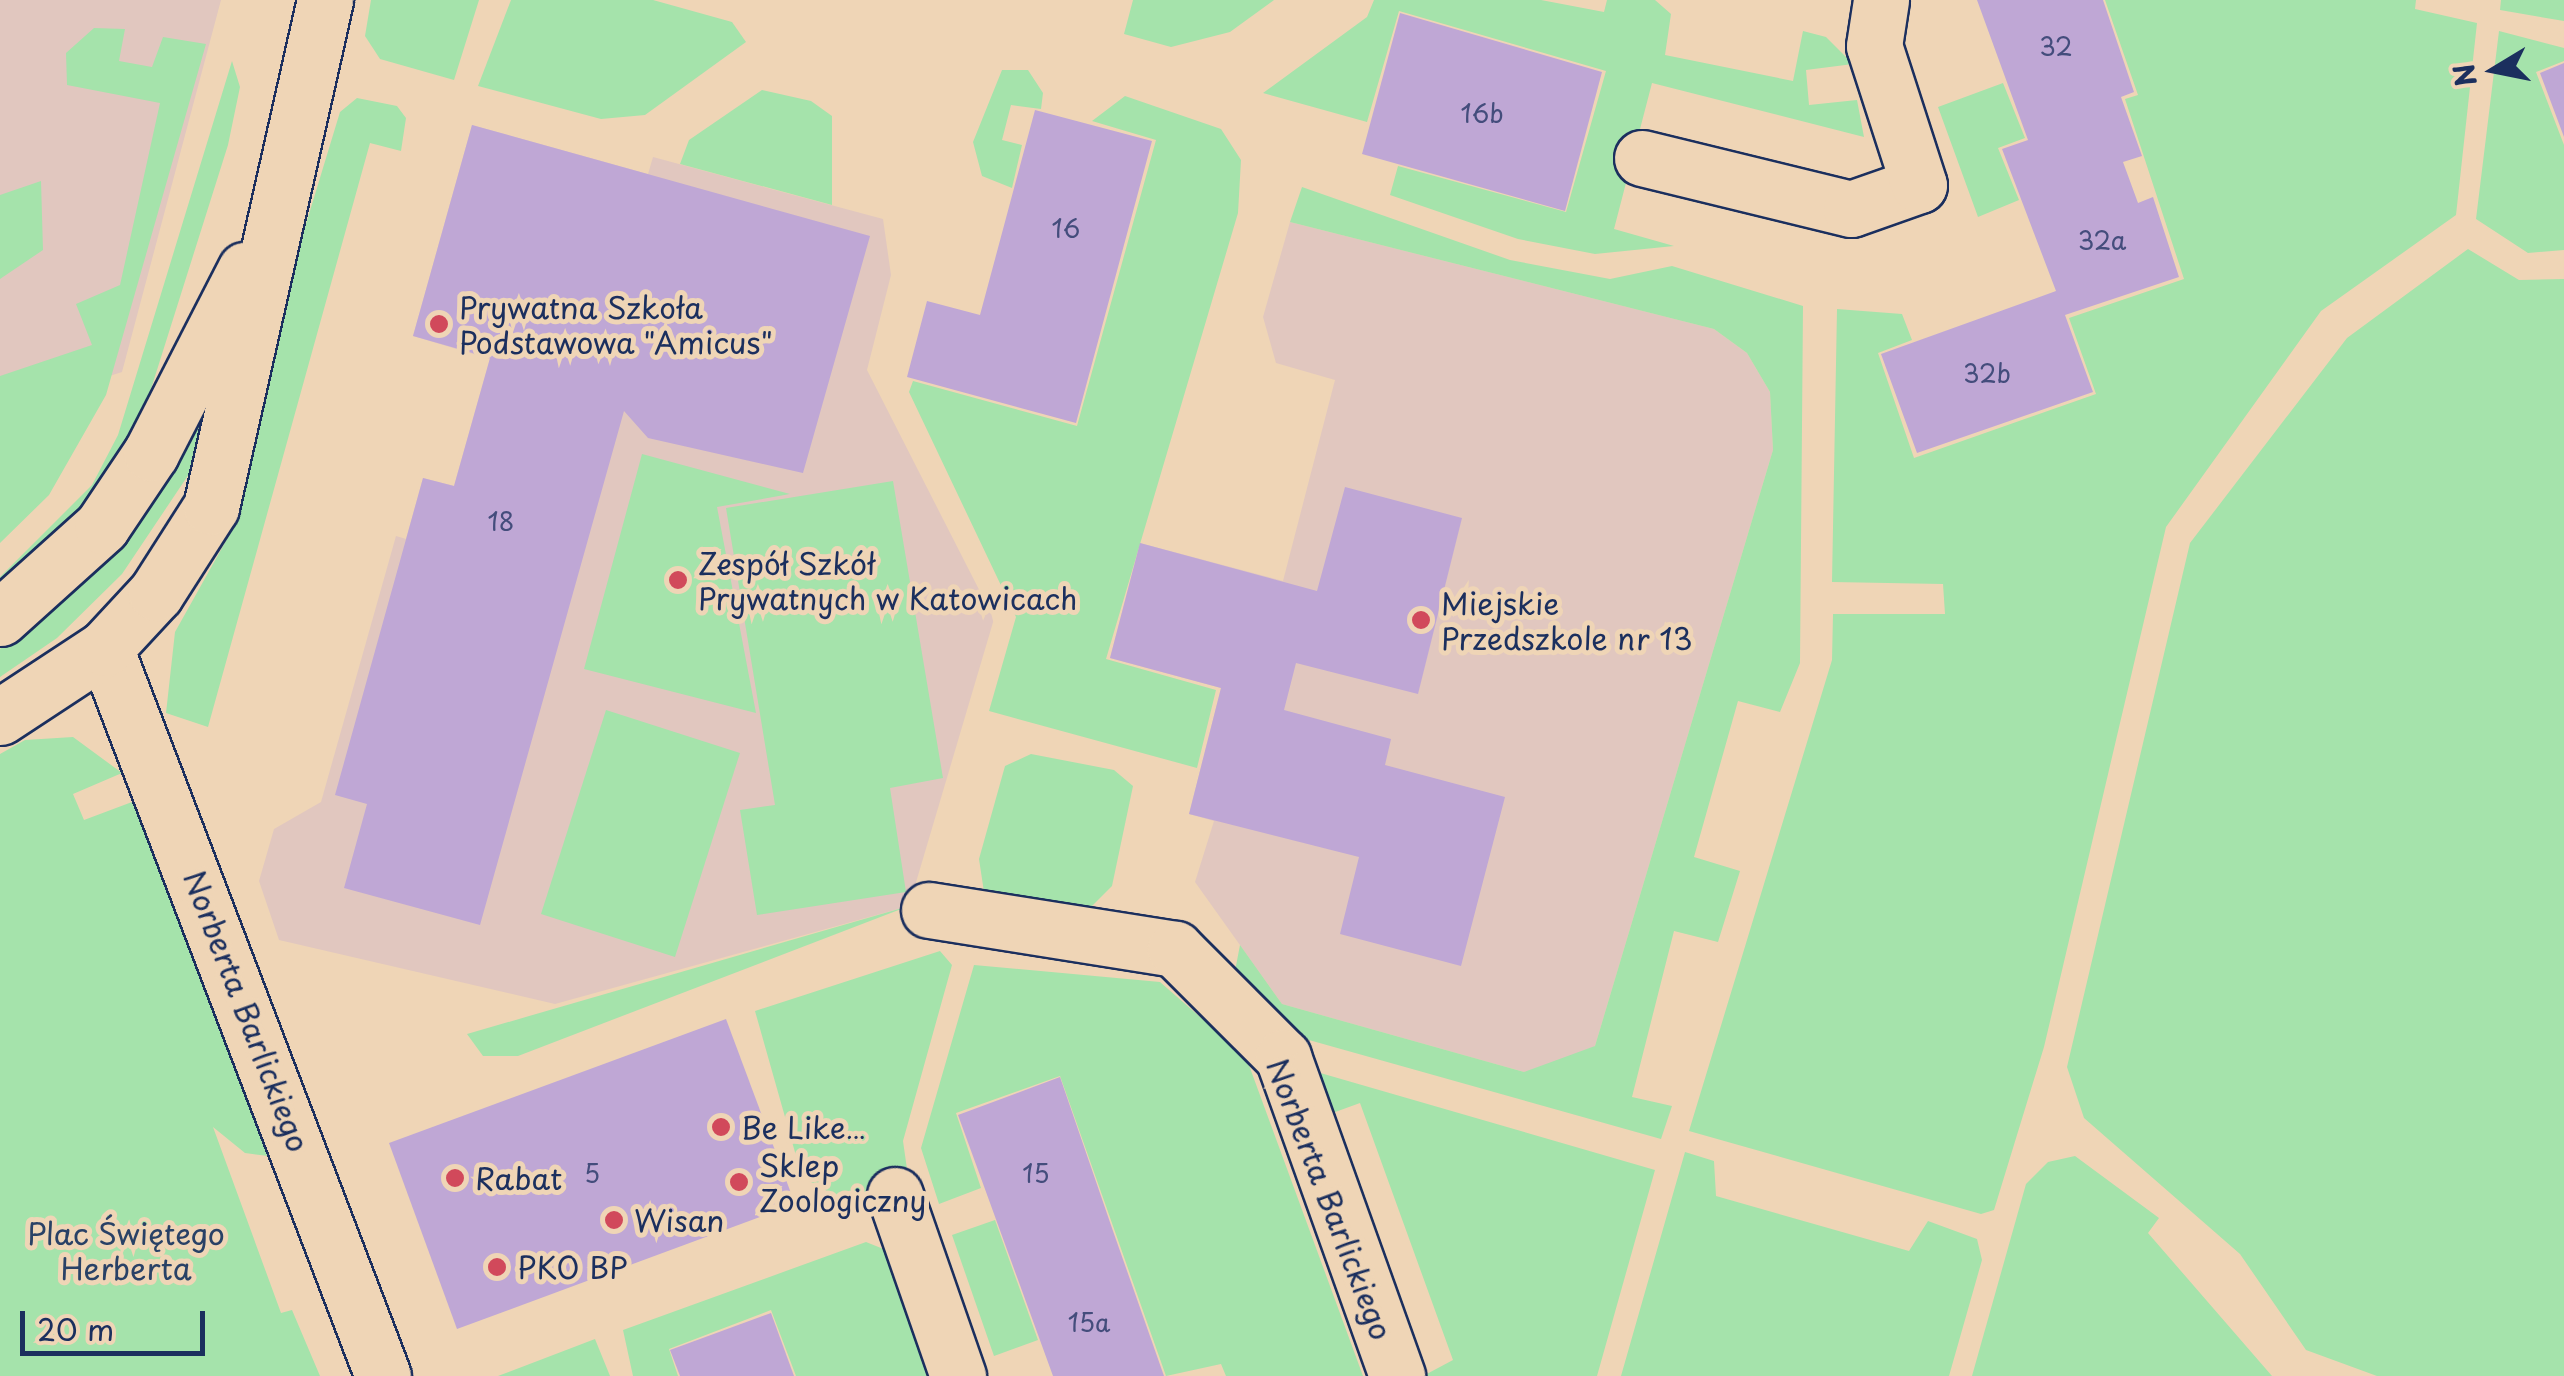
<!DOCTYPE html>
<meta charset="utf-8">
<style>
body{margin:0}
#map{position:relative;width:2564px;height:1376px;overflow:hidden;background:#efd5b6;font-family:"Playpen Sans",sans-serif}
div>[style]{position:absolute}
.built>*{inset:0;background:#e1c7bf}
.green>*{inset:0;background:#a5e3ab}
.building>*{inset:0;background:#bfa7d5}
.roads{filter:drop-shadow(2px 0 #1b2f5e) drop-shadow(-2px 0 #1b2f5e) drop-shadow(0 2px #1b2f5e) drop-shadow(0 -2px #1b2f5e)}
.minor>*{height:55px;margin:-27.5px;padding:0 27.5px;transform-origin:27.5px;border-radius:27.5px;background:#efd5b6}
.dots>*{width:28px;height:28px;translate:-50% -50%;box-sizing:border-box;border:5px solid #efd5b6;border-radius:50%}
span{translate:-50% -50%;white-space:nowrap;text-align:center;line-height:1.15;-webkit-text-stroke:10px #efd5b6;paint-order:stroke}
.number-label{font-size:25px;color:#444d7c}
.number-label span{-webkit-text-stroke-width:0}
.poi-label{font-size:30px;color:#1b2f5e}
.left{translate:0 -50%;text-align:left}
.street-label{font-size:30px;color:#1b2f5e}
.park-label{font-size:30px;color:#294166}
.north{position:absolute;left:2444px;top:20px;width:100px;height:100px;-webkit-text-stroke:8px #efd5b6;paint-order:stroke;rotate:260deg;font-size:28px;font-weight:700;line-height:40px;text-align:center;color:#1b2f5e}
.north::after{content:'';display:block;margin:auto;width:35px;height:45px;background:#1b2f5e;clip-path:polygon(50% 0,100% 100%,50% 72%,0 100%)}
.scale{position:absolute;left:20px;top:1311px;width:185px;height:45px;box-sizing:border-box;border:5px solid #1b2f5e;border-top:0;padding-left:12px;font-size:30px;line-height:35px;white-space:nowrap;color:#1b2f5e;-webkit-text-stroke:8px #efd5b6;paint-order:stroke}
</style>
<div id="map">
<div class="built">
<i style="clip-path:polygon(0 0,221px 0,122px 372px,0 411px)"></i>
<i style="clip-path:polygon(472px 125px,648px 174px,653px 157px,883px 219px,891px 275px,867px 370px,994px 619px,909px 906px,555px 1004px,279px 940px,259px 881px,274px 829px,321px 802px,396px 536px,406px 539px,423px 478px,454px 486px,490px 359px,413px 336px)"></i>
<i style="clip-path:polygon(1290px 222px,1714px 329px,1747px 353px,1770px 392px,1773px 450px,1595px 1046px,1565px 1064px,1524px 1072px,1282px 1004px,1195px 882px,1214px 821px,1189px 814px,1221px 688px,1110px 658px,1140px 543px,1283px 581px,1335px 380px,1276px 363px,1263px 317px)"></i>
</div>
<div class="green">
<i style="clip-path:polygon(371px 0,479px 0,454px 80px,380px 59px,365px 36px)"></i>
<i style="clip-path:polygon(511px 0,653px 0,732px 22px,746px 42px,645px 115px,601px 119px,478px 86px)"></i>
<i style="clip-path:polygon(1133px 0,1274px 0,1230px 32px,1171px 47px,1124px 34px)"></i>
<i style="clip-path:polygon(1374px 0,1541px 0,1604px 12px,1607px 0,1655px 0,1671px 14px,1665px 55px,1793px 81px,1803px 31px,1826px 37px,1853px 64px,1806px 70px,1809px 105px,1857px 100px,1864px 137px,1652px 83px,1614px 229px,1674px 246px,1595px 254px,1518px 239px,1390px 195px,1398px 166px,1566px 212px,1606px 71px,1399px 11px,1367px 122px,1263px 93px,1367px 17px)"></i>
<i style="clip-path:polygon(2105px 0,2416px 0,2415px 9px,2477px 23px,2456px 215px,2321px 311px,2166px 527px,2044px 1047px,1994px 1210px,1981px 1214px,1689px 1131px,1832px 660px,1833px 614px,1945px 614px,1943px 584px,1832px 582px,1837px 309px,1902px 314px,1912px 340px,1878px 353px,1914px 458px,2096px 394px,2069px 318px,2184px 279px,2125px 99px,2138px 95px)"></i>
<i style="clip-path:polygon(2501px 0,2564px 0,2564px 21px,2500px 10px)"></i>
<i style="clip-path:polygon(94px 28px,125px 29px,119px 61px,152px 67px,163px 37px,206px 44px,106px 395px,49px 495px,0 543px,0 376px,92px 345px,76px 304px,120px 285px,160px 103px,67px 85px,66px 53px)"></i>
<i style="clip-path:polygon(2499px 31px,2564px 48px,2564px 61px,2536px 72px,2564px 145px,2564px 250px,2528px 253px,2476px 219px)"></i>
<i style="clip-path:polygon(232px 61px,240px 87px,228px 145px,139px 427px,78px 517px,0 591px,0 577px,92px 485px,118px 435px)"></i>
<i style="clip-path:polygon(1002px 70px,1028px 70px,1043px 93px,1041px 109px,1011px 105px,1002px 140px,1022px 145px,1012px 188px,982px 176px,973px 142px)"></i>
<i style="clip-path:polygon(2003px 83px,2025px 138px,1998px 148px,2019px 200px,1978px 217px,1938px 107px)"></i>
<i style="clip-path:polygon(762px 90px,811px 101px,832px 116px,832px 205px,680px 164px,689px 140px)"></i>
<i style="clip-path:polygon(1125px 96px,1221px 129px,1241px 160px,1238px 213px,1106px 659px,1216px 690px,1197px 768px,989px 711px,1016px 617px,909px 392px,913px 381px,1077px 426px,1156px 140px,1092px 121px)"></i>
<i style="clip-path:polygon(357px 98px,397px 106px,406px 118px,401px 151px,370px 143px,208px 727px,166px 713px,175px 632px,227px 539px,292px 270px,340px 112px)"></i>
<i style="clip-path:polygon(41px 181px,43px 250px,0 279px,0 195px)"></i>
<i style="clip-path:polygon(1302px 187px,1510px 260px,1610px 279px,1672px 266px,1803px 306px,1800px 663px,1780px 712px,1738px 701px,1694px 857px,1740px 871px,1718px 942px,1674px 931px,1632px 1097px,1672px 1106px,1661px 1139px,1284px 1033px,1235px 971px,1240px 945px,1282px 1004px,1524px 1072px,1595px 1046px,1773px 450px,1770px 392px,1747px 353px,1714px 329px,1290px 222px)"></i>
<i style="clip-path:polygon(2468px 249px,2519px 280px,2564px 279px,2564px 1376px,2377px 1376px,2306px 1350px,2240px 1254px,2084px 1118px,2067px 1067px,2190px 543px,2347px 338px)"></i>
<i style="clip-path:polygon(200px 421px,205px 434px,189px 474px,122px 574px,57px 638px,0 677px,0 649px,92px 569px)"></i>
<i style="clip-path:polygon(642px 454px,790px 494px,717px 507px,756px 713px,584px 669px)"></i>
<i style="clip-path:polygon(893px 481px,943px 778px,890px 788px,906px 892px,757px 915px,740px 810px,775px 805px,726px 508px)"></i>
<i style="clip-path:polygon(606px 710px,740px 753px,675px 957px,541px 914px)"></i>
<i style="clip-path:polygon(73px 737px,122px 773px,73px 794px,84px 820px,132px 802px,274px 1147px,268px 1156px,245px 1153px,213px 1127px,281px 1313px,292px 1310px,320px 1376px,0 1376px,0 754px,25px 740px)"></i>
<i style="clip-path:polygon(1031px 754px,1114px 770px,1133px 786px,1112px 886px,1085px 913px,984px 892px,979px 859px,1005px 766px)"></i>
<i style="clip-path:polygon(909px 906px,518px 1056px,483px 1056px,467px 1034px)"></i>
<i style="clip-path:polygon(940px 951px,952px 965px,903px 1141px,908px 1176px,845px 1201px,802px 1177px,755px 1011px)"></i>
<i style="clip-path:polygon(974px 965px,1160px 982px,1246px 1057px,1363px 1376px,1226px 1376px,1221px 1364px,1166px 1376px,1060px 1076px,956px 1113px,981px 1188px,939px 1204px,921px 1148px)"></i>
<i style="clip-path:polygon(1310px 1070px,1655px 1170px,1597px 1376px,1423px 1376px,1453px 1360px,1360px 1103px,1327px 1115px)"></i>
<i style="clip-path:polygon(1685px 1152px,1714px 1161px,1716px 1196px,1909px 1251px,1928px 1221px,1977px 1239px,1982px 1260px,1949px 1376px,1621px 1376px)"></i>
<i style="clip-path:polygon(2075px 1156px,2159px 1218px,2148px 1233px,2272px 1376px,1972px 1376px,2026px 1184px,2048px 1162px)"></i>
<i style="clip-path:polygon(995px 1220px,1038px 1340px,994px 1356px,952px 1235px)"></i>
<i style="clip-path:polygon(866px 1242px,891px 1252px,941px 1376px,796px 1376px,771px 1310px,669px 1349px,678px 1376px,633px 1376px,623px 1330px)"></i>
<i style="clip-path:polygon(595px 1339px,610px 1376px,498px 1376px)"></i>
</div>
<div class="building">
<i style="clip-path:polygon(1977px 0,2103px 0,2134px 92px,2121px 97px,2142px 156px,2123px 162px,2138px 203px,2153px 197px,2179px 277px,2065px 315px,2093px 392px,1917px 453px,1881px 354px,2056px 291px,2002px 149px,2028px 140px)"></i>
<i style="clip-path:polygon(1400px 13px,1602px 72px,1565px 211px,1362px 154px)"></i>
<i style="clip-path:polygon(2564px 63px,2564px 137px,2540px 73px)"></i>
<i style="clip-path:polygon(1035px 110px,1152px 141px,1076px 423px,907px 377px,927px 301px,980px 315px)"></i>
<i style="clip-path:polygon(472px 125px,870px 236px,803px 473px,648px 438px,624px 411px,480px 925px,344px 888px,367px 804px,335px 795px,423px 478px,454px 486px,490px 358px,413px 336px)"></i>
<i style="clip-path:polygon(1345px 487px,1462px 518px,1418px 694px,1296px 663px,1284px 710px,1391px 739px,1385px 765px,1505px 797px,1461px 966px,1340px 934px,1359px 857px,1189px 814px,1221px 688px,1110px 658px,1140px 543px,1317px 591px)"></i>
<i style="clip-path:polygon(726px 1019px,795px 1204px,457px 1329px,389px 1143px)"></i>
<i style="clip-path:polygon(1060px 1077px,1113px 1231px,1164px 1376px,1053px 1376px,958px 1115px)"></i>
<i style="clip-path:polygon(771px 1313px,794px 1376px,680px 1376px,670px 1350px)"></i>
</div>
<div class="roads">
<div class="minor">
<i style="left:1642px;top:158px;width:215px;rotate:13.7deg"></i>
<i style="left:1851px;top:209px;width:72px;rotate:-19.4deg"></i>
<i style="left:1919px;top:185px;width:146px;rotate:-107.9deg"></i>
<i style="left:1874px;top:46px;width:47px;rotate:-81.3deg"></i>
<i style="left:0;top:618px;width:137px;rotate:-42deg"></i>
<i style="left:102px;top:526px;width:88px;rotate:-56.1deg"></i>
<i style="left:151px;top:453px;width:206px;rotate:-62.8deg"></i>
<i style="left:105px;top:648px;width:779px;rotate:69.1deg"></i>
<i style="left:0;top:717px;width:126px;rotate:-33.3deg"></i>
<i style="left:105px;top:648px;width:75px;rotate:-47.2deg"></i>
<i style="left:156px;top:593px;width:102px;rotate:-57.4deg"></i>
<i style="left:211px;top:507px;width:520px;rotate:-77.33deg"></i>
<i style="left:929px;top:910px;width:249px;rotate:9deg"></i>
<i style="left:1175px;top:949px;width:153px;rotate:45deg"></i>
<i style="left:1283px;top:1057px;width:339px;rotate:70.3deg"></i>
<i style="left:895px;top:1195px;width:192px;rotate:70.8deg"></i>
</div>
</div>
<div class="dots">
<i style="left:439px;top:324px;background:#d1495b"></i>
<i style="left:678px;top:580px;background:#d1495b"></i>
<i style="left:1421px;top:620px;background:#d1495b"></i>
<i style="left:721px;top:1127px;background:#d1495b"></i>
<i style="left:455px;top:1178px;background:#d1495b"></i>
<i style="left:739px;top:1182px;background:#d1495b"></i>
<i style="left:614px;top:1220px;background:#d1495b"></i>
<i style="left:497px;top:1267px;background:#d1495b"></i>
</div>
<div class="number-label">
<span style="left:2056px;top:46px">32</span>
<span style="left:1482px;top:113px">16b</span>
<span style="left:1066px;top:228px">16</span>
<span style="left:2102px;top:240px">32a</span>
<span style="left:1987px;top:373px">32b</span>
<span style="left:501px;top:521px">18</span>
<span style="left:592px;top:1173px">5</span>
<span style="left:1036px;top:1173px">15</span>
<span style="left:1089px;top:1322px">15a</span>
</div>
<div class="poi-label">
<span class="left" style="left:459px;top:324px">Prywatna Szkoła<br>Podstawowa "Amicus"</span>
<span class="left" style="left:698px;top:580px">Zespół Szkół<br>Prywatnych w Katowicach</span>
<span class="left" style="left:1441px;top:620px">Miejskie<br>Przedszkole nr 13</span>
<span class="left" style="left:741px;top:1127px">Be Like…</span>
<span class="left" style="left:759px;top:1182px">Sklep<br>Zoologiczny</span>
<span class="left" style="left:475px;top:1178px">Rabat</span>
<span class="left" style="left:634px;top:1220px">Wisan</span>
<span class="left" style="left:517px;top:1267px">PKO BP</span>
</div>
<div class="street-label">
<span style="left:247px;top:1011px;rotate:69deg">Norberta Barlickiego</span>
<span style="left:1330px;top:1199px;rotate:69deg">Norberta Barlickiego</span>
</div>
<div class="park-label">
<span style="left:126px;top:1250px">Plac Świętego<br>Herberta</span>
</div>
<div class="north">N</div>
<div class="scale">20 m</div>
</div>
